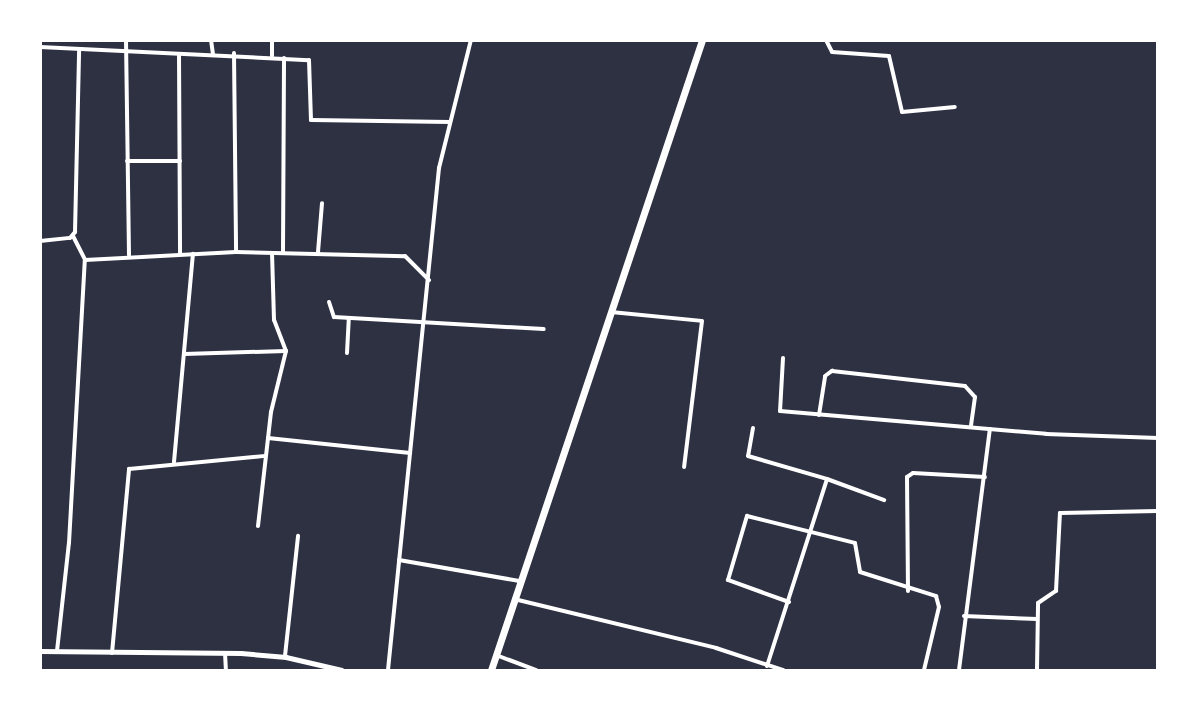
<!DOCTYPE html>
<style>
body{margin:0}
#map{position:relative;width:1198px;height:711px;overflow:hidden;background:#2d3142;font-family:Rubik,sans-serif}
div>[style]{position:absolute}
.minor>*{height:4px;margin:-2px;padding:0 2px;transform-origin:2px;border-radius:2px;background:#fff}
.tertiary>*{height:4.5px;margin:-2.25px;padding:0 2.25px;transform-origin:2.25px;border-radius:2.25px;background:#fff}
.trunk>*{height:7px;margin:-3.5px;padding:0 3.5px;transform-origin:3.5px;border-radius:3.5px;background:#fff}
span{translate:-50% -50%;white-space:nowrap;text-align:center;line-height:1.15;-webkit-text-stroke:6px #fff;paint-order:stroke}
.frame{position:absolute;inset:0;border:42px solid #fff;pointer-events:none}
</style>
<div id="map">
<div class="minor">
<i style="left:126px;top:40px;width:215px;rotate:89.2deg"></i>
<i style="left:211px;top:40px;width:14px;rotate:82deg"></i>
<i style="left:826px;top:40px;width:13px;rotate:63deg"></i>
<i style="left:832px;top:52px;width:57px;rotate:4deg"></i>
<i style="left:889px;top:56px;width:57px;rotate:76.9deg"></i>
<i style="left:902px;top:112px;width:53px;rotate:-5.4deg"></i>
<i style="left:40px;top:47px;width:269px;rotate:2.8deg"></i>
<i style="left:309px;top:60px;width:60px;rotate:88.1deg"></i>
<i style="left:311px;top:120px;width:139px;rotate:0.8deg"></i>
<i style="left:234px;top:53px;width:199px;rotate:89.4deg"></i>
<i style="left:179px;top:54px;width:200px;rotate:89.7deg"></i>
<i style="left:272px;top:56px;width:16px;rotate:-90deg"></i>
<i style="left:127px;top:161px;width:53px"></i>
<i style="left:73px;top:236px;width:27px;rotate:63deg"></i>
<i style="left:40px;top:241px;width:30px;rotate:-6deg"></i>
<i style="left:70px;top:238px;width:8px;rotate:-50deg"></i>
<i style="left:75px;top:232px;width:183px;rotate:-88.7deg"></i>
<i style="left:318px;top:252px;width:49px;rotate:-85.3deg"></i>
<i style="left:283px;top:253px;width:195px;rotate:-89.7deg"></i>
<i style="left:329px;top:302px;width:16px;rotate:72deg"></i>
<i style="left:334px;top:317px;width:210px;rotate:3.3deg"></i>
<i style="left:611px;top:312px;width:91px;rotate:5.6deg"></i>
<i style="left:702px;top:321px;width:147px;rotate:97deg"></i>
<i style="left:347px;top:353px;width:35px;rotate:-87deg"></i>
<i style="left:184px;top:354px;width:102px;rotate:-1.7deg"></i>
<i style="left:783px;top:358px;width:53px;rotate:93.2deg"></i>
<i style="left:780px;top:411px;width:267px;rotate:4.9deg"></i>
<i style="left:1046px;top:434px;width:112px;rotate:2deg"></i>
<i style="left:819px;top:415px;width:39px;rotate:-81deg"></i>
<i style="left:825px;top:376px;width:9px;rotate:-36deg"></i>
<i style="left:832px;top:371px;width:134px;rotate:6.4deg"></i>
<i style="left:965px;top:386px;width:15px;rotate:48deg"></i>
<i style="left:975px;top:397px;width:30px;rotate:98deg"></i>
<i style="left:753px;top:428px;width:28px;rotate:100deg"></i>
<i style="left:748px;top:456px;width:82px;rotate:16.2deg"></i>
<i style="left:268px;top:438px;width:143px;rotate:6deg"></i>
<i style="left:174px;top:462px;width:209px;rotate:-84.8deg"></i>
<i style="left:258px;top:526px;width:115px;rotate:-83.5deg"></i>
<i style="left:271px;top:412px;width:63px;rotate:-76.2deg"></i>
<i style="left:286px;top:351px;width:33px;rotate:-111deg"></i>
<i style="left:274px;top:320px;width:67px;rotate:-91.7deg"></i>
<i style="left:399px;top:560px;width:122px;rotate:9.9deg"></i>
<i style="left:908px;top:591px;width:114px;rotate:-90.5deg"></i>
<i style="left:907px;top:477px;width:7px;rotate:-34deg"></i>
<i style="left:913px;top:473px;width:72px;rotate:3.2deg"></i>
<i style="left:514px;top:599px;width:208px;rotate:13.6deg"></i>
<i style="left:716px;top:648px;width:71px;rotate:18.2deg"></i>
<i style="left:789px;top:602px;width:65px;rotate:-160.2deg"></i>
<i style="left:728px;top:580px;width:67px;rotate:-73.5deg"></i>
<i style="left:747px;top:516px;width:111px;rotate:14deg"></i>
<i style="left:855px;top:543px;width:29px;rotate:80deg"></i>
<i style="left:860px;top:572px;width:80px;rotate:17.5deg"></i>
<i style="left:936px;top:596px;width:11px;rotate:75deg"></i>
<i style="left:939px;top:607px;width:65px;rotate:103.4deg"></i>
<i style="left:964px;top:616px;width:73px;rotate:2.4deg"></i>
<i style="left:57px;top:651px;width:109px;rotate:-83.7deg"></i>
<i style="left:69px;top:543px;width:283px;rotate:-86.8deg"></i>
<i style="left:85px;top:260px;width:151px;rotate:-3deg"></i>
<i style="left:236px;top:252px;width:169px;rotate:1.4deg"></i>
<i style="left:405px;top:256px;width:34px;rotate:45deg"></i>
<i style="left:112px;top:653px;width:185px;rotate:-84.7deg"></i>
<i style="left:129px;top:469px;width:137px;rotate:-5.5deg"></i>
<i style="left:225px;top:653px;width:17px;rotate:87deg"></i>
<i style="left:496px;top:655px;width:43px;rotate:20.6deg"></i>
<i style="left:285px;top:656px;width:121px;rotate:-83.8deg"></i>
<i style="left:767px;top:666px;width:196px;rotate:-72.2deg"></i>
<i style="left:827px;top:479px;width:61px;rotate:20.2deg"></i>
<i style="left:388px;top:670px;width:505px;rotate:-84.2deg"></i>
<i style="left:439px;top:168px;width:132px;rotate:-76deg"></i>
<i style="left:959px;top:670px;width:243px;rotate:-82.7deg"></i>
<i style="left:1037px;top:670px;width:67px;rotate:-89.1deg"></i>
<i style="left:1038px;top:603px;width:22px;rotate:-34deg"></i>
<i style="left:1056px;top:591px;width:78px;rotate:-87.1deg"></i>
<i style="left:1060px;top:513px;width:98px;rotate:-1.2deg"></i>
</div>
<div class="tertiary">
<i style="left:40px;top:651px;width:201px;rotate:0.6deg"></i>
<i style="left:241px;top:653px;width:45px;rotate:5.1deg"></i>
<i style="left:286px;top:657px;width:57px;rotate:13.1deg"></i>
</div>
<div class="trunk">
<i style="left:491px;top:670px;width:664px;rotate:-71.48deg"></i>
</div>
<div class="frame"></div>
</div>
